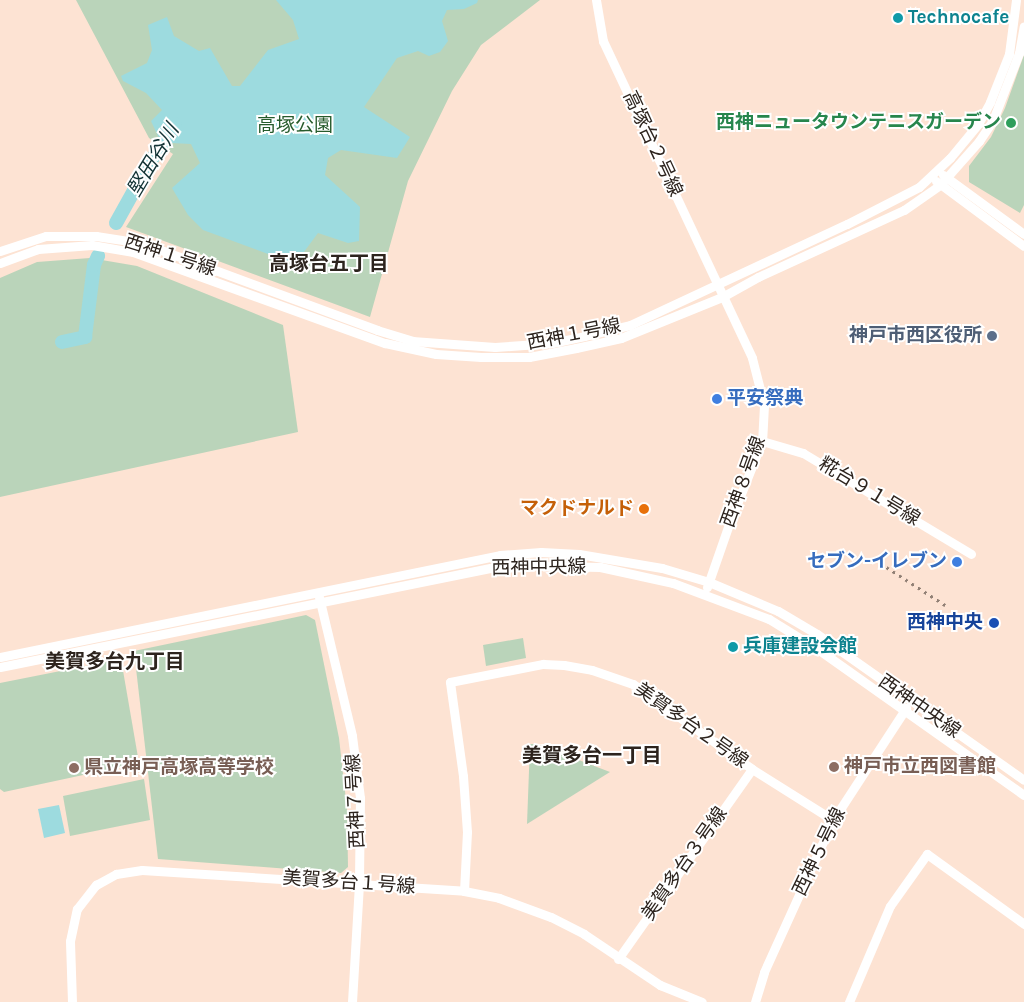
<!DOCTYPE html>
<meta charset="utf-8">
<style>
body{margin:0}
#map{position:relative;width:1024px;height:1002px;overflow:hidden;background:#fde3d3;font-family:Karla,"Noto Sans JP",sans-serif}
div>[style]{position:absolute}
.green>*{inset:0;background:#bad4ba}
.water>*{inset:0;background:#9ddbdf}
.river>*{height:14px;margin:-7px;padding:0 7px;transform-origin:7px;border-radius:7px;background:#9ddbdf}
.secondary>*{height:9px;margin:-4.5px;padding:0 4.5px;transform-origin:4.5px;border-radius:4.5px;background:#fff}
.rail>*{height:2.5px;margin-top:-1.25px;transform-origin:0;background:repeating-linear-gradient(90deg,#918075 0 2.5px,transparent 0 7.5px)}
.dots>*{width:14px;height:14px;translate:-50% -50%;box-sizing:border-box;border:2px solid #fff;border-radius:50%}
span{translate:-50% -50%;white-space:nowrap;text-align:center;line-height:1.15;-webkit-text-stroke:4px #fff;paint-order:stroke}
.culture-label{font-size:19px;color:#0d838f;font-weight:700}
.left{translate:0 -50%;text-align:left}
.leisure-label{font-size:19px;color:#27864d;font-weight:700}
.right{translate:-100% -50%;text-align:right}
.park-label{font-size:19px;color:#275b2c}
.street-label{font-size:19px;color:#2d241e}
.service-label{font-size:19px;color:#4e5e75;font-weight:700}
.shop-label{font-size:19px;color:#366cbe;font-weight:700}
.food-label{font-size:19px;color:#c56008;font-weight:700}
.transit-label{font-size:19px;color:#164399;font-weight:700}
.education-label{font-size:19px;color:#785e54;font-weight:700}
.water-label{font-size:20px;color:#123234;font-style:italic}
.neighbourhood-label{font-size:20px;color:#2d241e;font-weight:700}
</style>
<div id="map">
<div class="green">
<i style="clip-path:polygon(76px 0,540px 0,481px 45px,452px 91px,408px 181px,370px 317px,126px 227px,173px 154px,149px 138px)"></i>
<i style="clip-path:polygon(1024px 55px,1024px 205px,1020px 213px,969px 182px,969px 166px,991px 137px,1005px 108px)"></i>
<i style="clip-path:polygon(90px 258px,137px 266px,283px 325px,298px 432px,0 497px,0 278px,37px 262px)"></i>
<i style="clip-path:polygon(306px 615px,315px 620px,339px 738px,347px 809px,348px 867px,341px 873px,158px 859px,134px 651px)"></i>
<i style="clip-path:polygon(523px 638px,526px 658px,486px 666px,483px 645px)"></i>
<i style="clip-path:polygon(121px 659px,139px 763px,4px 792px,0 789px,0 683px)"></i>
<i style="clip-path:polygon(530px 744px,537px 744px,610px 772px,527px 824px)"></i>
<i style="clip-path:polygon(144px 779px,150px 820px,70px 836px,63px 796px)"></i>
</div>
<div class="water">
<i style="clip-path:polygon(276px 0,478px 0,477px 3px,464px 9px,447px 10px,442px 21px,448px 41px,440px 52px,429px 56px,418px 51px,397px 58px,364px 107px,410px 137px,397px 158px,341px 150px,328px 158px,325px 175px,360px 207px,359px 241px,348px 243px,318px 233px,295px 264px,203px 230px,188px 215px,172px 188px,200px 163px,191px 144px,172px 143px,158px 136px,151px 121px,162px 110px,146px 93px,123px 81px,121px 76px,147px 63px,152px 50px,148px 25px,167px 17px,174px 36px,199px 51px,210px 48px,232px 86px,240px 86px,268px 50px,299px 39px,293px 20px)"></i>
<i style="clip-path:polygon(59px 805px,65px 833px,44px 838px,38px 809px)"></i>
</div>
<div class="river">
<i style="left:116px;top:223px;width:64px;rotate:-61deg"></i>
<i style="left:147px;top:167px;width:51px;rotate:-56.9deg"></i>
<i style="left:62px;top:342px;width:24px;rotate:-12deg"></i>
<i style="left:85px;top:337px;width:73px;rotate:-82.9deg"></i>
<i style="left:94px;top:265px;width:10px;rotate:-66deg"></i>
</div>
<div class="secondary">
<i style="left:596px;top:0;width:42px;rotate:80.3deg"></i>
<i style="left:603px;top:41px;width:350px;rotate:64.8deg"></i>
<i style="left:752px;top:358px;width:49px;rotate:75.7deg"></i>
<i style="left:764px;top:405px;width:36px;rotate:93deg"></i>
<i style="left:762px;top:441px;width:89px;rotate:111.7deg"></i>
<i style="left:729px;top:524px;width:67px;rotate:109.2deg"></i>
<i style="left:943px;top:175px;width:100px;rotate:36.1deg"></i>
<i style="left:936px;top:181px;width:109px;rotate:36.5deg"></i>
<i style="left:0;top:251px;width:48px;rotate:-18.1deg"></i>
<i style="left:46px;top:236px;width:50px"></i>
<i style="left:96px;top:236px;width:47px;rotate:8.7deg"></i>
<i style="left:142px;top:243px;width:251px;rotate:20.3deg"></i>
<i style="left:377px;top:330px;width:37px;rotate:17deg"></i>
<i style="left:412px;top:341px;width:83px;rotate:4.1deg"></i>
<i style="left:495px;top:347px;width:57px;rotate:-4deg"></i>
<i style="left:552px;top:343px;width:33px;rotate:-12deg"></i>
<i style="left:584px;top:336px;width:47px;rotate:-13.4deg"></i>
<i style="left:630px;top:325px;width:239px;rotate:-25deg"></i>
<i style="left:847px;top:224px;width:81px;rotate:-27.2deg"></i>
<i style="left:919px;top:187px;width:42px;rotate:-43.1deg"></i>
<i style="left:950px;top:158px;width:44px;rotate:-50.5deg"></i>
<i style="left:978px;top:124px;width:25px;rotate:-61deg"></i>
<i style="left:990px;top:102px;width:52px;rotate:-68.4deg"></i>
<i style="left:1009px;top:54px;width:54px;rotate:-82.6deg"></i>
<i style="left:0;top:263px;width:40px;rotate:-20.2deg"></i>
<i style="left:38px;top:249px;width:54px;rotate:-4.2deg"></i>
<i style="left:92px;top:245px;width:42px;rotate:9.7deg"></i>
<i style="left:133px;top:252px;width:268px;rotate:19.9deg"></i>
<i style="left:385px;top:343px;width:52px;rotate:12.2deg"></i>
<i style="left:436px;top:354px;width:45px;rotate:3.8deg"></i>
<i style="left:481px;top:357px;width:48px"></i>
<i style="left:529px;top:357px;width:48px;rotate:-10.8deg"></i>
<i style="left:576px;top:348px;width:46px;rotate:-12.5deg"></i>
<i style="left:621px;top:338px;width:109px;rotate:-22.1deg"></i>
<i style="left:722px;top:297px;width:41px;rotate:-29.1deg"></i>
<i style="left:758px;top:277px;width:161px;rotate:-24.7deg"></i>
<i style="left:904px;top:210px;width:44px;rotate:-34.8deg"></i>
<i style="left:940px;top:185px;width:59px;rotate:-48.4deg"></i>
<i style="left:979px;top:141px;width:25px;rotate:-56deg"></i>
<i style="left:993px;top:120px;width:72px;rotate:-68.8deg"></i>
<i style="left:1019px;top:53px;width:27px;rotate:-80deg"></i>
<i style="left:762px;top:441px;width:43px;rotate:16.3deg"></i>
<i style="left:803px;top:453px;width:196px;rotate:31deg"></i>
<i style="left:319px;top:597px;width:143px;rotate:76.6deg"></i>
<i style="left:352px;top:736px;width:63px;rotate:82.6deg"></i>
<i style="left:360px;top:798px;width:86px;rotate:90.7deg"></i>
<i style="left:359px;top:884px;width:118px;rotate:93.4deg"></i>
<i style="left:0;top:657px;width:510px;rotate:-11.53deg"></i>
<i style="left:500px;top:555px;width:41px;rotate:-4.2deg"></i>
<i style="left:541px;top:552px;width:38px;rotate:3deg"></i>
<i style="left:579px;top:554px;width:84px;rotate:9.6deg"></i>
<i style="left:662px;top:568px;width:49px;rotate:16.6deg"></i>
<i style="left:709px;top:582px;width:75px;rotate:22.8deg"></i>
<i style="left:778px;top:611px;width:45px;rotate:30.5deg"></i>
<i style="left:817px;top:634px;width:253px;rotate:35.2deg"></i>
<i style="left:0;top:667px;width:515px;rotate:-11.42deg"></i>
<i style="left:505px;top:565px;width:95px;rotate:1.2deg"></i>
<i style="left:600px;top:567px;width:75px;rotate:12.4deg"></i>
<i style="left:673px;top:583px;width:103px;rotate:20.6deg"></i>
<i style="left:769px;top:619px;width:59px;rotate:31.8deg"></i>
<i style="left:819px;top:650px;width:251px;rotate:35.3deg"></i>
<i style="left:464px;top:891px;width:59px;rotate:-87.1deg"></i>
<i style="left:467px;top:832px;width:56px;rotate:-94.1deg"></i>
<i style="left:463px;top:776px;width:95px;rotate:-97.9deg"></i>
<i style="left:450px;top:682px;width:95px;rotate:-11deg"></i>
<i style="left:543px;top:664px;width:21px;rotate:3deg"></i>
<i style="left:564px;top:665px;width:28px;rotate:10deg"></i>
<i style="left:592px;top:670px;width:43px;rotate:18.9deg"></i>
<i style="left:633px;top:684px;width:146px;rotate:35.5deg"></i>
<i style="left:752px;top:769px;width:96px;rotate:32.2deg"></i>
<i style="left:618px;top:959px;width:232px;rotate:-54.8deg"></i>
<i style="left:72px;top:1002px;width:61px;rotate:-91.9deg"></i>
<i style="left:70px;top:941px;width:33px;rotate:-78deg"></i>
<i style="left:77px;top:909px;width:31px;rotate:-52deg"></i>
<i style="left:96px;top:885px;width:23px;rotate:-29deg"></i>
<i style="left:116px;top:874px;width:26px;rotate:-9deg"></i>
<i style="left:142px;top:870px;width:323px;rotate:3.7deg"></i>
<i style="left:464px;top:891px;width:36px;rotate:11deg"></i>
<i style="left:499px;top:898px;width:55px;rotate:20.1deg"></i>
<i style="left:551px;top:917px;width:37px;rotate:27deg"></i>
<i style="left:584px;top:934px;width:92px;rotate:33.9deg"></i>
<i style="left:660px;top:985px;width:45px;rotate:22deg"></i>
<i style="left:755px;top:1002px;width:31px;rotate:-73deg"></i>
<i style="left:764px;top:972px;width:167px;rotate:-65.6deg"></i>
<i style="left:833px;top:820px;width:134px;rotate:-56.9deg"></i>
<i style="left:849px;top:1002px;width:104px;rotate:-66.9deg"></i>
<i style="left:890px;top:906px;width:64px;rotate:-54.6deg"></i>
<i style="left:927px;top:854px;width:120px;rotate:35.8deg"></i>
</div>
<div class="rail">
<i style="left:874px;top:559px;width:85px;rotate:32.9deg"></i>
</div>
<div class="dots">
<i style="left:898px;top:18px;background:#0f9aa8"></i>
<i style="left:1011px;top:123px;background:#2e9e5b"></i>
<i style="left:992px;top:336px;background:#5c6f8a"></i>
<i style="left:717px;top:399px;background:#3f7fe0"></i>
<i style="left:644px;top:509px;background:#e8710a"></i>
<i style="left:957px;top:562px;background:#3f7fe0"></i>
<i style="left:994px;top:623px;background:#1a4fb4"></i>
<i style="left:733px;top:647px;background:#0f9aa8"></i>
<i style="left:834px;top:767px;background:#8d6e63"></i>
<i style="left:74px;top:768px;background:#8d6e63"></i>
</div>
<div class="culture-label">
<span class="left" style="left:908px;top:18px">Technocafe</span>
<span class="left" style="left:743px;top:647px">兵庫建設会館</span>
</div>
<div class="leisure-label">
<span class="right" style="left:1001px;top:123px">西神ニュータウンテニスガーデン</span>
</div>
<div class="park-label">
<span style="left:295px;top:126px">高塚公園</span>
</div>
<div class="street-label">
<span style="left:652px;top:144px;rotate:65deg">高塚台２号線</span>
<span style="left:170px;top:256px;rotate:18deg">西神１号線</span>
<span style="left:574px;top:335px;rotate:-11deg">西神１号線</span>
<span style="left:744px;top:482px;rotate:-70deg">西神８号線</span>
<span style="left:869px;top:492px;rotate:31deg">糀台９１号線</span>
<span style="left:539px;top:568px;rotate:-1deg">西神中央線</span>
<span style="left:919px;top:707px;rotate:35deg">西神中央線</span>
<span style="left:691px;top:726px;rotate:35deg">美賀多台２号線</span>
<span style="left:356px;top:801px;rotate:-93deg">西神７号線</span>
<span style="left:820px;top:852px;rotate:-64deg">西神５号線</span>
<span style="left:685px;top:864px;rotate:-55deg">美賀多台３号線</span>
<span style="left:349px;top:883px;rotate:4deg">美賀多台１号線</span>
</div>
<div class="service-label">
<span class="right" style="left:982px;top:336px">神戸市西区役所</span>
</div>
<div class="shop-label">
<span class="left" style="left:727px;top:399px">平安祭典</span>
<span class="right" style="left:947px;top:562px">セブン-イレブン</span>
</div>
<div class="food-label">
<span class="right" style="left:634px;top:509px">マクドナルド</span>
</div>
<div class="transit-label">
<span class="right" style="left:983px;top:623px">西神中央</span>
</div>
<div class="education-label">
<span class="left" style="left:844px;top:767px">神戸市立西図書館</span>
<span class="left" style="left:84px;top:768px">県立神戸高塚高等学校</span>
</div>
<div class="water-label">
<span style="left:153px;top:160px;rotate:-59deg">堅田谷川</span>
</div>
<div class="neighbourhood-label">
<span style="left:329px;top:263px">高塚台五丁目</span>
<span style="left:115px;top:661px">美賀多台九丁目</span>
<span style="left:592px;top:755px">美賀多台一丁目</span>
</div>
</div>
